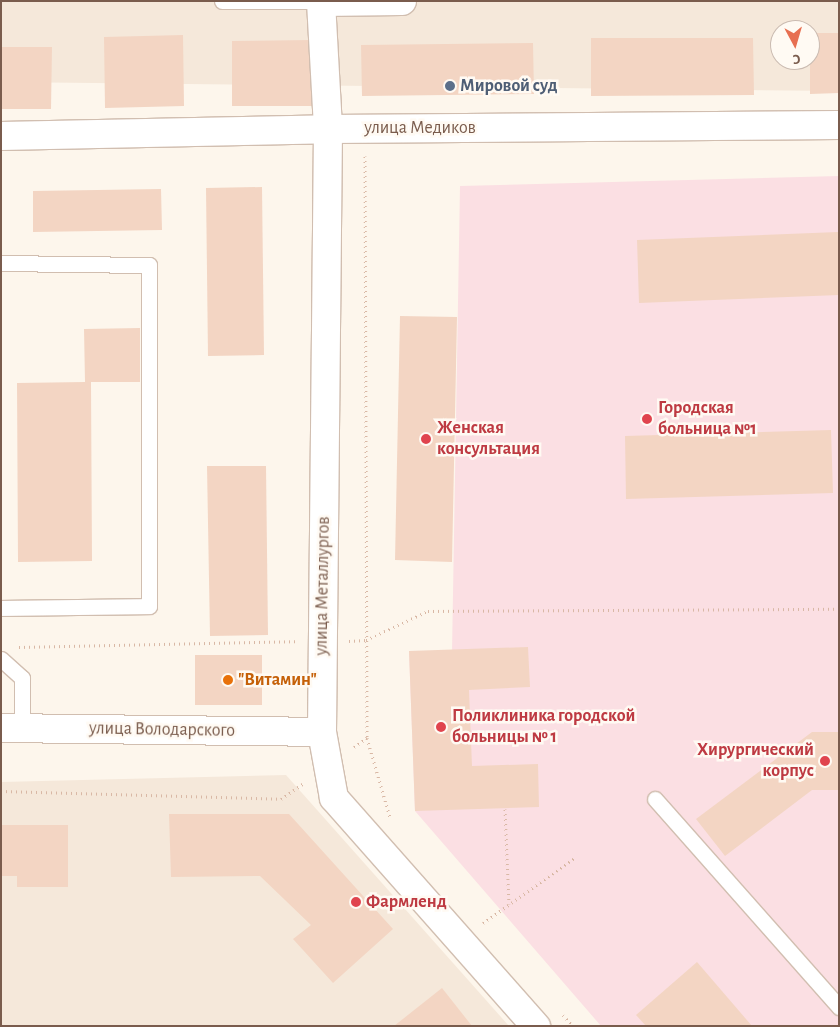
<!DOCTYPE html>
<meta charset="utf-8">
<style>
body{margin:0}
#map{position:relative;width:840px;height:1027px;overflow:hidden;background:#fdf6ec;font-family:"Alegreya Sans",sans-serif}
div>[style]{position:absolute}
.residential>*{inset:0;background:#f5e8da}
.medical>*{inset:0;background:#fbdfe3}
.building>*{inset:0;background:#f3d5c3}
.path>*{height:3px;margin-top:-1.5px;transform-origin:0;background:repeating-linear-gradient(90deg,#d9b8a5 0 1px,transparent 0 5px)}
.roads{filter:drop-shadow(1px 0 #d1beb0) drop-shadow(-1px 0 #d1beb0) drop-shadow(0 1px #d1beb0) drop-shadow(0 -1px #d1beb0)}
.service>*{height:15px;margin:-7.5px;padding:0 7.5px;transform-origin:7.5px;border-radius:7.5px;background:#fff}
.minor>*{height:28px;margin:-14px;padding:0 14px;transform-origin:14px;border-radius:14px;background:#fff}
.dots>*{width:14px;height:14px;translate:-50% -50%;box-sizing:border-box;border:2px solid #fffaf3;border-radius:50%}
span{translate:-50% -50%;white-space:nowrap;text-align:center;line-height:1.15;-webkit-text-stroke:5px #fffaf3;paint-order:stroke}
.service-label{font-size:18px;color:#4e5e75;font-weight:700}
.left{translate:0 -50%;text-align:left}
.street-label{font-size:18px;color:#7a5c4d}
.health-label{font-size:18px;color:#be3a42;font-weight:700}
.right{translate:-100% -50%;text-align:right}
.food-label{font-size:18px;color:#c56008;font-weight:700}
.frame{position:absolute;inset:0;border:2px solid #7a5c4d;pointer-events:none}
.north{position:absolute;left:770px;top:20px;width:50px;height:50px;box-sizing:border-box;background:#fffaf3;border:1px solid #cabbb1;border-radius:50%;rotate:174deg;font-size:14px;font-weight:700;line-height:20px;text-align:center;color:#7a5c4d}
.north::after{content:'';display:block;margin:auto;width:18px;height:22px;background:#e76f51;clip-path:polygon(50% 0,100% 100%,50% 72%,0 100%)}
</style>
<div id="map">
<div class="residential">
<i style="clip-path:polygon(evenodd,1px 1px,839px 1px,839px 91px,1px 82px,1px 1px,780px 30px,810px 30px,810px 60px,780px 60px,780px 30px)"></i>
<i style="clip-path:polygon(286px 775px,509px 1026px,1px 1026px,1px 782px)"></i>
</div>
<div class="medical">
<i style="clip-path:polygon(839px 176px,839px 1026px,601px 1026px,415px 811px,409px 651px,452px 652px,460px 186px)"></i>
</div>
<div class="building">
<i style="clip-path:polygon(810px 33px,839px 33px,839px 93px,810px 94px)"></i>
<i style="clip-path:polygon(183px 35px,184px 106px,105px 108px,104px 37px)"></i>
<i style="clip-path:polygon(591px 38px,753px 38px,754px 95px,591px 96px)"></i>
<i style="clip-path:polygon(311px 40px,312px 106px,232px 106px,232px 41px)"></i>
<i style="clip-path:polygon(533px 43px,534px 94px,362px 96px,361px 45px)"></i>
<i style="clip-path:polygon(1px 47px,52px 47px,51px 109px,1px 109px)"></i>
<i style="clip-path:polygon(262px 187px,264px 355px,208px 356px,206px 188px)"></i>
<i style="clip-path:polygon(161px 189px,162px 230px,33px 232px,33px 191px)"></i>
<i style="clip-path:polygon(838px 232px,839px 295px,639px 303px,637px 240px)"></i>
<i style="clip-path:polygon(400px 316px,457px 317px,452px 562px,395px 560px)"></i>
<i style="clip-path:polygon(140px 328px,140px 382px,91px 382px,92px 561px,18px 562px,17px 383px,85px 382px,84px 329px)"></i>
<i style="clip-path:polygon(831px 430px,833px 493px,626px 499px,625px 436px)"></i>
<i style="clip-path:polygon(207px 466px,266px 466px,268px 635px,210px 636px)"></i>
<i style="clip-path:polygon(528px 647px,530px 687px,469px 690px,472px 766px,538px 764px,539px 807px,415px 811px,409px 651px)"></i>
<i style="clip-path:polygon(195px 655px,262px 655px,262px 705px,195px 705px)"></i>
<i style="clip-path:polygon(812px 732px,839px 732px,839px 790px,812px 790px,725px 856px,696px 819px)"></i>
<i style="clip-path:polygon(169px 814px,289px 814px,393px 929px,333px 983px,293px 939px,311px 925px,260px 876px,171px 877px)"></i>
<i style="clip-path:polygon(1px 825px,68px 825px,68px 887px,17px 887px,17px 876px,1px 876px)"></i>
<i style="clip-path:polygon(697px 962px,752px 1026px,646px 1026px,636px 1015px)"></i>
<i style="clip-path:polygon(442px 988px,472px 1026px,394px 1026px)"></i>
</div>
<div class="path">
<i style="left:365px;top:156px;width:582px;rotate:89.8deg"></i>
<i style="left:349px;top:641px;width:17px;rotate:-3deg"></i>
<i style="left:366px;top:640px;width:68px;rotate:-25.1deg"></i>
<i style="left:428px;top:611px;width:411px;rotate:-0.3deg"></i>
<i style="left:19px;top:647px;width:277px;rotate:-1.2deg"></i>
<i style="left:354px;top:747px;width:16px;rotate:-35deg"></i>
<i style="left:367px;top:738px;width:82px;rotate:73.8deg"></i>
<i style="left:1px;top:791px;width:280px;rotate:1.6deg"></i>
<i style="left:281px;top:799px;width:28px;rotate:-35deg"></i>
<i style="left:505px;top:809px;width:95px;rotate:87.6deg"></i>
<i style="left:483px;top:923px;width:114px;rotate:-35.4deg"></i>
<i style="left:563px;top:1015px;width:15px;rotate:48deg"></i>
</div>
<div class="roads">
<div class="service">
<i style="left:222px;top:1px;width:99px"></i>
<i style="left:1px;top:263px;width:148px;rotate:0.8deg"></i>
<i style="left:149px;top:265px;width:341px;rotate:90deg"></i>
<i style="left:149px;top:606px;width:148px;rotate:179.2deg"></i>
<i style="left:1px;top:659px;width:28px;rotate:42deg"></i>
<i style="left:22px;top:678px;width:50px;rotate:90deg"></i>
<i style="left:655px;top:799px;width:278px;rotate:48.5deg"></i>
</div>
<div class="minor">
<i style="left:402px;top:1px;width:81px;rotate:179.3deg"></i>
<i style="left:321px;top:2px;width:127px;rotate:86.8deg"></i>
<i style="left:328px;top:129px;width:603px;rotate:90.57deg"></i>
<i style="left:322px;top:732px;width:67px;rotate:79.7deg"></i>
<i style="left:334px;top:798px;width:305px;rotate:48.5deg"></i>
<i style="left:1px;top:136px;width:327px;rotate:-1.2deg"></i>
<i style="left:328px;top:129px;width:511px;rotate:-0.45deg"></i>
<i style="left:1px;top:728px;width:321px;rotate:0.7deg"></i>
</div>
</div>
<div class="dots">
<i style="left:450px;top:86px;background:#5c6f8a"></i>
<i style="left:647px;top:419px;background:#e0444e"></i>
<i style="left:426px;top:439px;background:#e0444e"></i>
<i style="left:228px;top:680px;background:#e8710a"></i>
<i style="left:441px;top:727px;background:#e0444e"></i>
<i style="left:825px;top:761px;background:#e0444e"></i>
<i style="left:356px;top:902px;background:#e0444e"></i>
</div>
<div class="service-label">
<span class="left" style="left:460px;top:86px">Мировой суд</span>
</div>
<div class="street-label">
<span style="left:420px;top:128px">улица Медиков</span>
<span style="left:323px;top:586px;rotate:-89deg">улица Металлургов</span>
<span style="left:162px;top:730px;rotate:1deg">улица Володарского</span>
</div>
<div class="health-label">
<span class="left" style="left:658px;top:419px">Городская<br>больница №1</span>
<span class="left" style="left:437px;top:439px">Женская<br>консультация</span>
<span class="left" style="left:452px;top:727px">Поликлиника городской<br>больницы № 1</span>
<span class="right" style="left:814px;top:761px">Хирургический<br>корпус</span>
<span class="left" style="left:366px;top:902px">Фармленд</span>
</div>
<div class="food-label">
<span class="left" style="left:238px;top:680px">"Витамин"</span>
</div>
<div class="frame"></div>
<div class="north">С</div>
</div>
